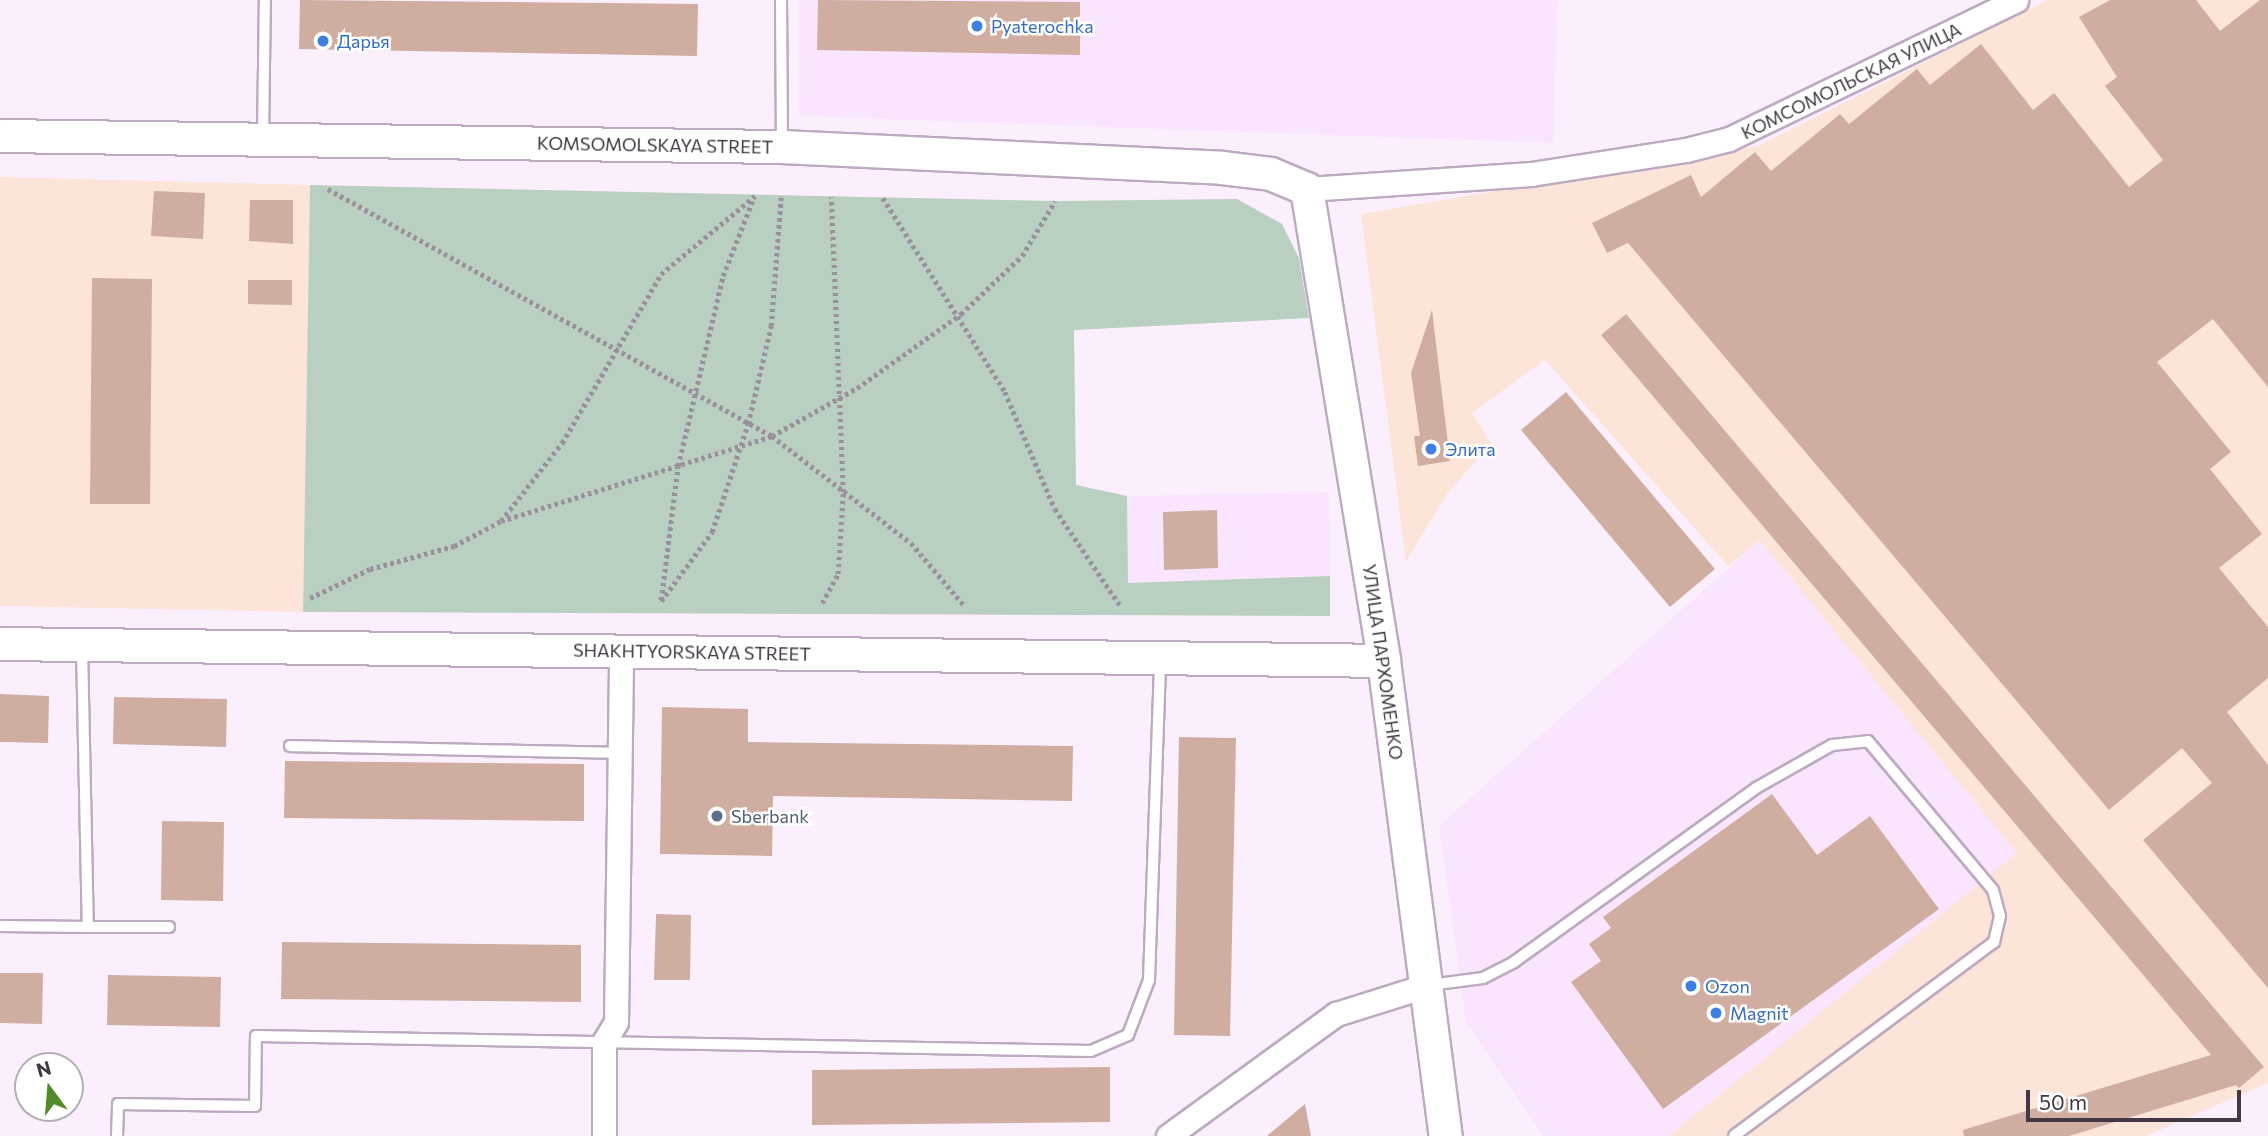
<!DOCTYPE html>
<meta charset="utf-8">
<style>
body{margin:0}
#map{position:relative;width:2268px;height:1136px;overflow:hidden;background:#fbeffd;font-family:Commissioner,sans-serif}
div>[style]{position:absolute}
.built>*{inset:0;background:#f9e5fd}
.industrial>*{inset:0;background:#fce4d9}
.green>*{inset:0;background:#b9cfbf}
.building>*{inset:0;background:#cfada0}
.path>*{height:4.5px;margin-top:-2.25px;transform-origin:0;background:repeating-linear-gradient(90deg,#9a909c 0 3.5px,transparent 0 7px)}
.roads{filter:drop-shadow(2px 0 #bdaac1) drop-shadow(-2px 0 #bdaac1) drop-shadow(0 2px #bdaac1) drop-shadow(0 -2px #bdaac1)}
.lane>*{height:10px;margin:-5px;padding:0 5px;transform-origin:5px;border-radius:5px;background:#fff}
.street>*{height:23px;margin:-11.5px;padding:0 11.5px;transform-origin:11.5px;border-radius:11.5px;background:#fff}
.secondary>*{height:32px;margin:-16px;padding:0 16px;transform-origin:16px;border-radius:16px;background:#fff}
.dots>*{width:19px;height:19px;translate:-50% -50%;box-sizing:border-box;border:4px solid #fff;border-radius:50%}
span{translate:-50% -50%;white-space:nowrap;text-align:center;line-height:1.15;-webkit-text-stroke:5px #fff;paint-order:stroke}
.shop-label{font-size:18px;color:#366cbe}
.left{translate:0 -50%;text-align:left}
.street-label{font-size:18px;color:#403842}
.service-label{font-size:18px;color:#4e5e75}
.north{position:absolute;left:14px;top:1052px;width:70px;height:70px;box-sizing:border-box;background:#fff;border:2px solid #b3afb3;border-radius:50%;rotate:344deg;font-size:19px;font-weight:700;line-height:28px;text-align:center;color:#403842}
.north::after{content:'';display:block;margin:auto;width:24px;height:32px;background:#518c2b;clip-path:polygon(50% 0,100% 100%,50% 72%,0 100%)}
.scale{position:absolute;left:2026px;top:1090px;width:215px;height:32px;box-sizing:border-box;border:4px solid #403842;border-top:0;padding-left:9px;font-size:21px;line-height:24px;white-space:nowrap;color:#403842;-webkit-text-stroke:5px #fff;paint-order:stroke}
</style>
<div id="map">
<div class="built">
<i style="clip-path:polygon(799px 0,1558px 0,1553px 143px,799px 116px)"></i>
<i style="clip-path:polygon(1329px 492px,1330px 576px,1128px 583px,1127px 496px)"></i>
<i style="clip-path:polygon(1760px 540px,2018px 853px,1669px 1136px,1543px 1136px,1466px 1022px,1439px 826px)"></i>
</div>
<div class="industrial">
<i style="clip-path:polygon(2048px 0,2268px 0,2268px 1083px,2146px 1136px,1669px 1136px,2017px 853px,1760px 540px,1728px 566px,1545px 360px,1472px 413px,1491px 443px,1447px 494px,1406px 561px,1361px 214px,1758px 146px)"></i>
<i style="clip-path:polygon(0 177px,310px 185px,303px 612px,0 606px)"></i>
</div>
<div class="green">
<i style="clip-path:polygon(310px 185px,1055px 201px,1237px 199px,1282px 224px,1299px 258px,1309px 318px,1074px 330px,1076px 485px,1127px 496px,1128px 583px,1330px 576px,1330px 616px,303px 612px)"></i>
</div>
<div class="building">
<i style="clip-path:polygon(300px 0,698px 4px,697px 56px,299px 49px)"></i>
<i style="clip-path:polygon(818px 0,1080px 2px,1080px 55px,817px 50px)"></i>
<i style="clip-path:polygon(2110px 0,2196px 0,2220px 31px,2260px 0,2268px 0,2268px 387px,2213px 319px,2157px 362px,2231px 452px,2210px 469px,2262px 534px,2219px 568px,2268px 627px,2268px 678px,2227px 712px,2268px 765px,2268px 988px,2143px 840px,2212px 783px,2182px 748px,2109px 810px,1628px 243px,1607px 253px,1592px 223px,1691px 175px,1701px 197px,1755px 152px,1771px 171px,1840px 114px,1849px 124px,1917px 69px,1930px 85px,1981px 44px,2033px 110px,2054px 93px,2129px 187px,2163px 160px,2105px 86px,2117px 77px,2079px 17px)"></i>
<i style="clip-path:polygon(154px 191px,205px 193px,203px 239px,151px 236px)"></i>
<i style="clip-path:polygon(250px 200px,293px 200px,293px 244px,249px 241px)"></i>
<i style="clip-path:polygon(92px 278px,152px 279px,150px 504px,90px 504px)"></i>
<i style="clip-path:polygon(248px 280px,292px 280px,292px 305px,248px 304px)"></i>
<i style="clip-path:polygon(1432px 310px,1450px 461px,1418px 466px,1414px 436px,1420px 436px,1411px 373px)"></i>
<i style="clip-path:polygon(1626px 314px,2264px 1067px,2239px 1088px,2236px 1085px,2069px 1136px,1964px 1136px,1963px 1130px,2211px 1055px,1601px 335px)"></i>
<i style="clip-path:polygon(1566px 392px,1715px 569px,1670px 607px,1521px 430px)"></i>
<i style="clip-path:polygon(1217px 510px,1218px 568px,1164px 570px,1163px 512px)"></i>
<i style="clip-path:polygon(0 694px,49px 696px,48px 743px,0 742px)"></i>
<i style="clip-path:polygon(114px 697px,227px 699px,226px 747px,113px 744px)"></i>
<i style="clip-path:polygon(662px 707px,748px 709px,748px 742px,1073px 746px,1072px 801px,773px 796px,772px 856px,660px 854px)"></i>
<i style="clip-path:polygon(1179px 737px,1236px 738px,1230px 1036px,1174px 1035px)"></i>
<i style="clip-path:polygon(285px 761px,584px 764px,584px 821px,284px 818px)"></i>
<i style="clip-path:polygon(1772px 794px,1817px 855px,1870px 816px,1939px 909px,1663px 1109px,1571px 982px,1601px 961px,1589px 944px,1611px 928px,1603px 917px)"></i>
<i style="clip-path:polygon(162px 821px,224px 822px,223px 901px,161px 900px)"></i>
<i style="clip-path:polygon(656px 914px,691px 915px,690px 980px,654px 980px)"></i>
<i style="clip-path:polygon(282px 942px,581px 945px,581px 1002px,281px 999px)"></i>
<i style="clip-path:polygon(0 973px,43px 973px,42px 1024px,0 1023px)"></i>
<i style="clip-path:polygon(108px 975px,221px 977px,220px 1027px,107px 1025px)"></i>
<i style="clip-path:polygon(1110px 1067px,1110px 1122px,812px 1125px,812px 1070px)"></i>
<i style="clip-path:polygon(1305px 1104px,1311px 1136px,1267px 1136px)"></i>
</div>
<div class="path">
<i style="left:328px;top:189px;width:508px;rotate:29.09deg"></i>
<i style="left:772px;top:436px;width:175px;rotate:37.6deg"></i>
<i style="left:911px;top:543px;width:82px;rotate:49.5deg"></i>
<i style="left:883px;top:198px;width:229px;rotate:57.8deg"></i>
<i style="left:1005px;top:392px;width:127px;rotate:66.9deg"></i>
<i style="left:1055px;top:509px;width:118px;rotate:56deg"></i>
<i style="left:501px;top:521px;width:284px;rotate:-17.4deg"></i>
<i style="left:772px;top:436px;width:98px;rotate:-29.5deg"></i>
<i style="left:857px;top:388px;width:128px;rotate:-35.4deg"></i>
<i style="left:961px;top:314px;width:84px;rotate:-43.6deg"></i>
<i style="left:1022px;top:256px;width:64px;rotate:-59deg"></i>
<i style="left:310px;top:598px;width:67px;rotate:-25.8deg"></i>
<i style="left:370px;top:569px;width:87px;rotate:-15.3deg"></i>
<i style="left:454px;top:546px;width:53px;rotate:-28deg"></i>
<i style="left:501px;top:521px;width:99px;rotate:-52deg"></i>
<i style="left:562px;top:443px;width:196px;rotate:-59.6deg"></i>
<i style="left:661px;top:274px;width:122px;rotate:-39.7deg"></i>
<i style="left:661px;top:600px;width:135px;rotate:-82.8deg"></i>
<i style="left:678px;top:466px;width:195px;rotate:-76.7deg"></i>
<i style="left:723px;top:276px;width:85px;rotate:-68.6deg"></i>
<i style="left:661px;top:601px;width:86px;rotate:-53.5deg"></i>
<i style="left:712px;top:532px;width:114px;rotate:-71.6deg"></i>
<i style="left:748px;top:424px;width:101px;rotate:-76.8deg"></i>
<i style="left:771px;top:326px;width:129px;rotate:-85.6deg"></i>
<i style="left:822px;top:603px;width:33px;rotate:-61deg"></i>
<i style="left:838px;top:574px;width:82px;rotate:-86.5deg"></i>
<i style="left:843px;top:492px;width:295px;rotate:-92.3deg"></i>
</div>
<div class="roads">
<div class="lane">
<i style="left:781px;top:0;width:144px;rotate:89.6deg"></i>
<i style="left:263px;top:137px;width:137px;rotate:-89.2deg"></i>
<i style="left:82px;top:648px;width:279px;rotate:88.8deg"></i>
<i style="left:88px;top:927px;width:81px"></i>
<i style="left:290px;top:746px;width:330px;rotate:1.2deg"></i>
<i style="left:0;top:926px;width:88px;rotate:0.7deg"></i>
<i style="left:1430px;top:985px;width:53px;rotate:-7.5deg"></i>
<i style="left:1483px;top:978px;width:35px;rotate:-27deg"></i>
<i style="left:1514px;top:962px;width:298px;rotate:-35.7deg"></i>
<i style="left:1756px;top:788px;width:87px;rotate:-29.5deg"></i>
<i style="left:1832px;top:745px;width:36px;rotate:-6deg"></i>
<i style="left:1868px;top:741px;width:194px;rotate:50deg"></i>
<i style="left:1993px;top:890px;width:27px;rotate:75deg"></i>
<i style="left:2000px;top:916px;width:27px;rotate:103deg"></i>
<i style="left:1994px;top:942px;width:324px;rotate:143.3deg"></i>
<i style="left:117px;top:1136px;width:32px;rotate:-88deg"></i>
<i style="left:118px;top:1104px;width:137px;rotate:0.8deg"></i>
<i style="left:255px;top:1106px;width:70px;rotate:-89.2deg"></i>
<i style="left:256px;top:1036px;width:835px;rotate:1.03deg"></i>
<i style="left:1091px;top:1051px;width:40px;rotate:-23.4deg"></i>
<i style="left:1128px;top:1035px;width:59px;rotate:-69.1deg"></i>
<i style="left:1149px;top:980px;width:321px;rotate:-88deg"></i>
</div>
<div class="street">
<i style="left:1307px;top:189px;width:225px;rotate:-3.8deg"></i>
<i style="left:1531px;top:174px;width:157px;rotate:-8.8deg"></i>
<i style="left:1686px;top:150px;width:44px;rotate:-14.3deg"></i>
<i style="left:1729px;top:139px;width:319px;rotate:-25.8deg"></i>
<i style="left:604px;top:1136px;width:94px;rotate:-90deg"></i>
<i style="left:604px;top:1042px;width:23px;rotate:-59deg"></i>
<i style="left:616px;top:1022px;width:371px;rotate:-89.2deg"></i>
<i style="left:1168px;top:1136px;width:208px;rotate:-36deg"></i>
<i style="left:1336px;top:1014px;width:96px;rotate:-17.5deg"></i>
</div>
<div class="secondary">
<i style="left:0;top:136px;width:782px;rotate:0.81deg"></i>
<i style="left:782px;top:147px;width:441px;rotate:2.7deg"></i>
<i style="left:1222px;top:168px;width:49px;rotate:7deg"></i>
<i style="left:1271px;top:174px;width:39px;rotate:23deg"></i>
<i style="left:1307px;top:189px;width:478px;rotate:80.7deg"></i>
<i style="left:1384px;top:661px;width:479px;rotate:82.6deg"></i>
<i style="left:0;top:644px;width:1384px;rotate:0.7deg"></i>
</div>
</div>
<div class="dots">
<i style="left:977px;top:26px;background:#3f7fe0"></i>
<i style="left:323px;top:41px;background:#3f7fe0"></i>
<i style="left:1431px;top:449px;background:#3f7fe0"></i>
<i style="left:717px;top:816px;background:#5c6f8a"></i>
<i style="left:1691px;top:986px;background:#3f7fe0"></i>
<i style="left:1716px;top:1013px;background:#3f7fe0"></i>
</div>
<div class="shop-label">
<span class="left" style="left:991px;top:26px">Pyaterochka</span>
<span class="left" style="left:337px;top:41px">Дарья</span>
<span class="left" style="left:1445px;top:449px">Элита</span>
<span class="left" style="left:1705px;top:986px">Ozon</span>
<span class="left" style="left:1730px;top:1013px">Magnit</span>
</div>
<div class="street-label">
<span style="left:1851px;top:81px;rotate:-26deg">КОМСОМОЛЬСКАЯ УЛИЦА</span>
<span style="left:655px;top:145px;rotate:1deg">KOMSOMOLSKAYA STREET</span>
<span style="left:692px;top:652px;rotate:1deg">SHAKHTYORSKAYA STREET</span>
<span style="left:1383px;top:662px;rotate:82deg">УЛИЦА ПАРХОМЕНКО</span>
</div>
<div class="service-label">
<span class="left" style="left:731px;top:816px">Sberbank</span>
</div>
<div class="north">N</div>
<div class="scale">50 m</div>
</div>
